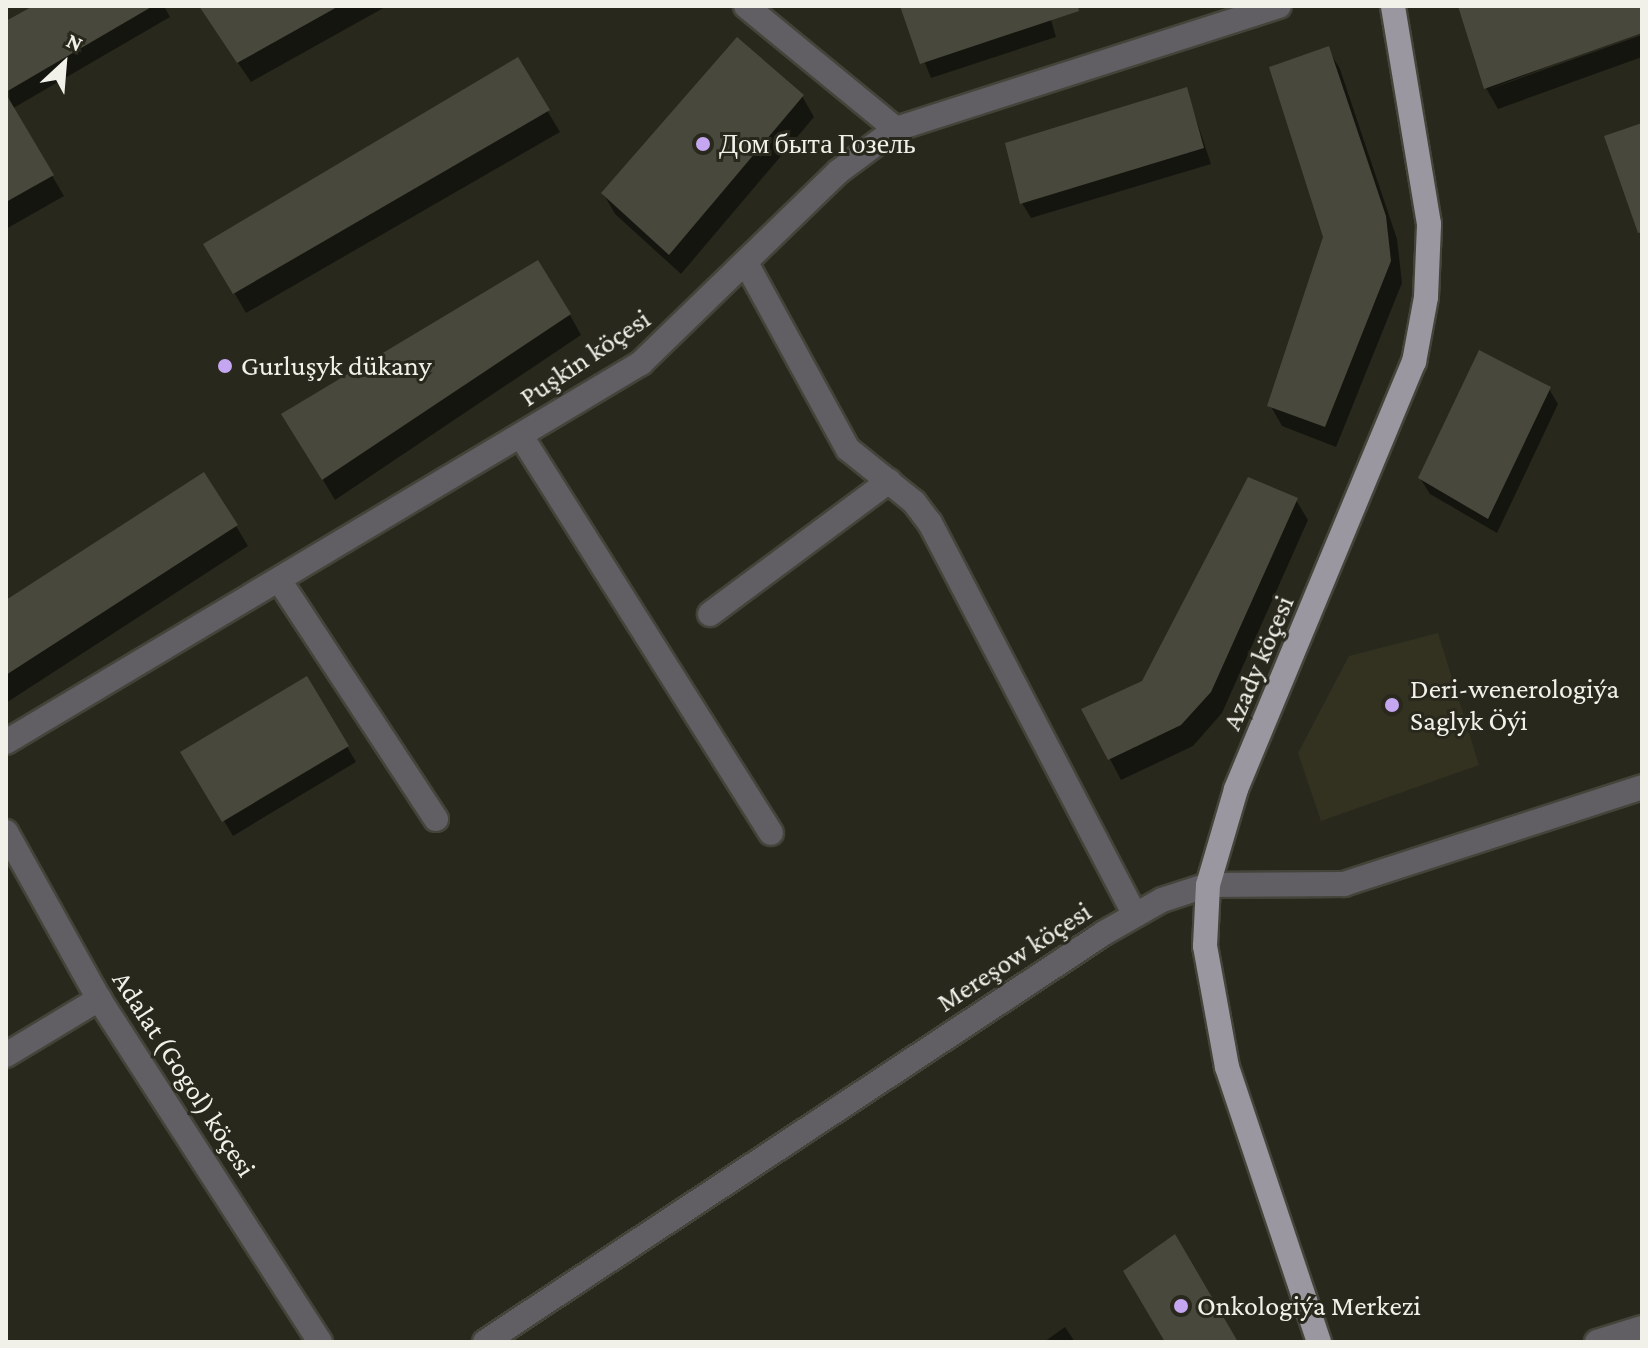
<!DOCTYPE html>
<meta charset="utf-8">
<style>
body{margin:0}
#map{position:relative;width:1648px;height:1348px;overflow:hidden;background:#29281d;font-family:"Crimson Pro",serif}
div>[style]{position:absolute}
.built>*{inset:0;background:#333120}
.shadow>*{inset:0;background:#0007}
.building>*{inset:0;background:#49483d}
.roads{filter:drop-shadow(2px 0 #45443a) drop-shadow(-2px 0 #45443a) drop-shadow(0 2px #45443a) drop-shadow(0 -2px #45443a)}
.minor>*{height:24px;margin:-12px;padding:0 12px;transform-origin:12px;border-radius:12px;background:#615f64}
.major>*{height:24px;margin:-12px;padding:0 12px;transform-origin:12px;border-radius:12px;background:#9b97a1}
.dots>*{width:22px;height:22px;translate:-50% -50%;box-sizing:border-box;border:4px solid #29281d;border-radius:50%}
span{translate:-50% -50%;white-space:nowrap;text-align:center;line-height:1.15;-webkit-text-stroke:6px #29281d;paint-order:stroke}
.poi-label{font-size:28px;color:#f1f0e9}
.left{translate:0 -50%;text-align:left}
.street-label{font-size:28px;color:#f1f0e9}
.frame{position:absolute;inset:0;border:8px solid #f1f0e9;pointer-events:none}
.north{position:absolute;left:24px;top:24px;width:80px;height:80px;-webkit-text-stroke:6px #29281d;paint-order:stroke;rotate:26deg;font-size:22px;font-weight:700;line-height:32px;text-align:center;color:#f1f0e9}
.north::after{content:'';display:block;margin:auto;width:28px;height:36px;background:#f1f0e9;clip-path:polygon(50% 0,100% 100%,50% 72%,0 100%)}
</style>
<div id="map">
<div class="built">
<i style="clip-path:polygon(1438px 633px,1479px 765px,1321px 821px,1298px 753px,1349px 656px)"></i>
</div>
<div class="shadow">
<i style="clip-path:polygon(37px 6px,164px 6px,170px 17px,10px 110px,6px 23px)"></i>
<i style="clip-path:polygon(230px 6px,387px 6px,251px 82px,221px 38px)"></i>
<i style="clip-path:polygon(902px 6px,1047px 6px,1056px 37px,931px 78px)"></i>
<i style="clip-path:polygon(1461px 6px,1642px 6px,1642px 30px,1487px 90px,1642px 35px,1642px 57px,1498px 109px,1486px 88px)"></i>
<i style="clip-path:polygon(1328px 49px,1340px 69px,1397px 239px,1402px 283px,1336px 447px,1282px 426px,1270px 405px,1325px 237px)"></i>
<i style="clip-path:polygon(517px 60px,560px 132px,246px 313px,206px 244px)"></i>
<i style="clip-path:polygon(1186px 89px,1211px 164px,1031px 218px,1022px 203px)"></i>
<i style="clip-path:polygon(802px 96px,814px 117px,681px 274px,615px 214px,603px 193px)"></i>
<i style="clip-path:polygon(19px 119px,64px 196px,6px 229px,6px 127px)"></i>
<i style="clip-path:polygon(570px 315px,581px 335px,335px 500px,296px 435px)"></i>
<i style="clip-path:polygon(1549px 389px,1558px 404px,1497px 533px,1430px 494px,1420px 478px)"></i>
<i style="clip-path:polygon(1296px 500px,1308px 520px,1222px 713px,1193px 746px,1121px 780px,1084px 710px,1144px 683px)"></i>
<i style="clip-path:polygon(236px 526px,248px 546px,6px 703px,6px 602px)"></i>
<i style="clip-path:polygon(307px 679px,356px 762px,233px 836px,183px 752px)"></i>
<i style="clip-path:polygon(1065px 1327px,1075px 1342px,1044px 1342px)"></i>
</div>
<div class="building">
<i style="clip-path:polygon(33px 6px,153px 6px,6px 92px,6px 21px)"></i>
<i style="clip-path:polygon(199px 6px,339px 6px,237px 63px)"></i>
<i style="clip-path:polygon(900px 6px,1078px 6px,1079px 11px,920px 64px)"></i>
<i style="clip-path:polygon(1458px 6px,1642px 6px,1642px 33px,1484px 89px)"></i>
<i style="clip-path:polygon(737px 37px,804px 95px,669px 255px,601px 193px)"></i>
<i style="clip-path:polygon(1329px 46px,1386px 216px,1391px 261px,1325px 427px,1267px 406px,1323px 237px,1269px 67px)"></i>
<i style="clip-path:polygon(518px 57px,550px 110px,233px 294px,203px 244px)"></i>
<i style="clip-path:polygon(1187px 87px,1204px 148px,1020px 204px,1005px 143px)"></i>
<i style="clip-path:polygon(6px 94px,54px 175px,6px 202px)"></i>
<i style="clip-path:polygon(1642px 123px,1642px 232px,1638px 233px,1604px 136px)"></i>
<i style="clip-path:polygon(538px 260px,571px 314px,322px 480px,281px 414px)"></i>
<i style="clip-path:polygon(1479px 350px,1551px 387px,1488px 519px,1418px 478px)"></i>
<i style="clip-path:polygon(204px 472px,238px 525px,6px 675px,6px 600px)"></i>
<i style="clip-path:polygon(1248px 477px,1298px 498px,1211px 692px,1181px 725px,1108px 760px,1081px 709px,1142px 681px)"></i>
<i style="clip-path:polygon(307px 676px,349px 746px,222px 822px,180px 752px)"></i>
<i style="clip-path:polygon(1175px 1234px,1238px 1342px,1165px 1342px,1123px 1271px)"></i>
</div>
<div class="roads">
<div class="minor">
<i style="left:746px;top:6px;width:194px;rotate:39.4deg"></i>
<i style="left:746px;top:263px;width:212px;rotate:61.3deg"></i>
<i style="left:848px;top:449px;width:85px;rotate:38.8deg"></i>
<i style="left:914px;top:502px;width:26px;rotate:53deg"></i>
<i style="left:930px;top:523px;width:442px;rotate:62.4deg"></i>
<i style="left:521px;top:436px;width:469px;rotate:57.8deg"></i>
<i style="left:279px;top:580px;width:286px;rotate:56.7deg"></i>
<i style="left:710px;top:614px;width:223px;rotate:-36.6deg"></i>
<i style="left:6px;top:742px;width:740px;rotate:-30.83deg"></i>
<i style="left:641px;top:363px;width:274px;rotate:-44.1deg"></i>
<i style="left:838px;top:172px;width:72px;rotate:-36.6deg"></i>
<i style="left:896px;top:129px;width:402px;rotate:-17.8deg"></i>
<i style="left:6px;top:832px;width:191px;rotate:60.9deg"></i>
<i style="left:99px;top:999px;width:408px;rotate:57.2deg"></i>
<i style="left:6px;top:1055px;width:109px;rotate:-31.1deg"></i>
<i style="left:485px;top:1342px;width:742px;rotate:-33.45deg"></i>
<i style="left:1104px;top:933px;width:67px;rotate:-29.6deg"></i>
<i style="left:1162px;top:900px;width:48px;rotate:-18.1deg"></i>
<i style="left:1208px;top:885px;width:136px;rotate:-0.4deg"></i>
<i style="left:1344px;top:884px;width:313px;rotate:-18deg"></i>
<i style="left:1597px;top:1342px;width:47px;rotate:-17.3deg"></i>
</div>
<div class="major">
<i style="left:1319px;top:1342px;width:290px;rotate:-108.5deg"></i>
<i style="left:1227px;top:1067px;width:123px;rotate:-100.3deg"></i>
<i style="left:1205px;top:946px;width:61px;rotate:-87.2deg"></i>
<i style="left:1208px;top:885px;width:100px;rotate:-73.7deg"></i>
<i style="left:1236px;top:789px;width:463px;rotate:-67.4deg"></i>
<i style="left:1414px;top:362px;width:66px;rotate:-79.5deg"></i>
<i style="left:1426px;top:297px;width:73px;rotate:-87.6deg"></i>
<i style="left:1429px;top:224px;width:221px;rotate:-99.4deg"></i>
</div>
</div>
<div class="dots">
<i style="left:703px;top:144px;background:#c5a6f0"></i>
<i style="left:225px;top:366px;background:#c5a6f0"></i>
<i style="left:1392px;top:705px;background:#c5a6f0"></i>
<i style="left:1181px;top:1306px;background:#c5a6f0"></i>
</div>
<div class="poi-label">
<span class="left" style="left:719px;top:144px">Дом быта Гозель</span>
<span class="left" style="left:241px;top:366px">Gurluşyk dükany</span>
<span class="left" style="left:1410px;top:705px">Deri-wenerologiýa<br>Saglyk Öýi</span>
<span class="left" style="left:1197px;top:1306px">Onkologiýa Merkezi</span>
</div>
<div class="street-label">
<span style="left:585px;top:358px;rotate:-34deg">Puşkin köçesi</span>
<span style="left:1258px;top:663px;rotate:-67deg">Azady köçesi</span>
<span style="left:1014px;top:957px;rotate:-33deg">Mereşow köçesi</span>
<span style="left:184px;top:1074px;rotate:57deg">Adalat (Gogol) köçesi</span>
</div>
<div class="frame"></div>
<div class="north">N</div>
</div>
